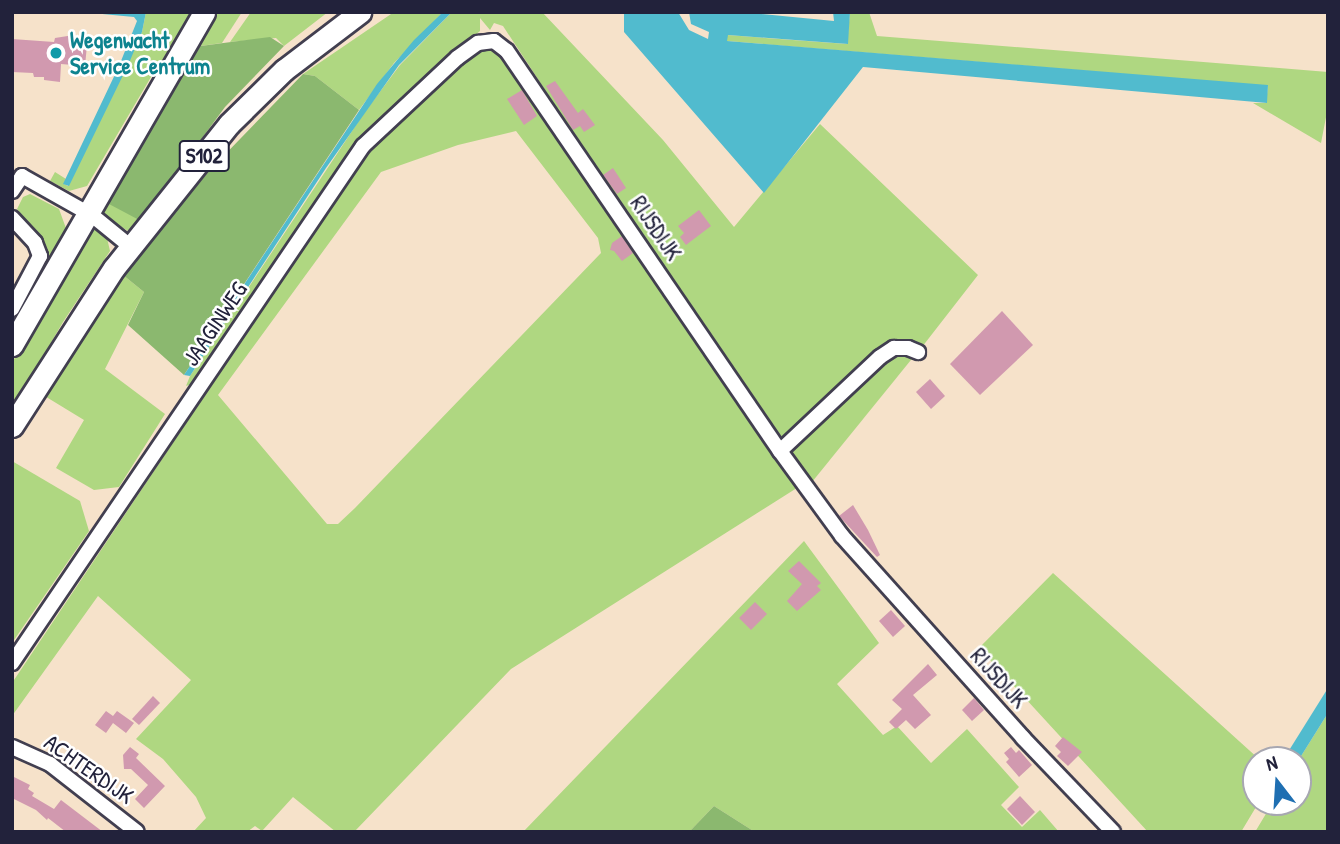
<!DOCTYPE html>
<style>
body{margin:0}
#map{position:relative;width:1340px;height:844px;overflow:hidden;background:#f6e2ca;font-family:"Patrick Hand",sans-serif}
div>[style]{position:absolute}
.green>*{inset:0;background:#afd781}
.forest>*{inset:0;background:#8bb86f}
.water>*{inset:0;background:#51bbce}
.building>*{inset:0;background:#d199af}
.roads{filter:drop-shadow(2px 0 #423f50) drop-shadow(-2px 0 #423f50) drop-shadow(0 2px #423f50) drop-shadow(0 -2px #423f50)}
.minor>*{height:14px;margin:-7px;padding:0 7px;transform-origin:7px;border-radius:7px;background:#fff}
.primary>*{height:21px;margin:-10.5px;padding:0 10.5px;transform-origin:10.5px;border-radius:10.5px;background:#fff}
.dots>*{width:19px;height:19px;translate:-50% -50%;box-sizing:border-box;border:4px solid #fff;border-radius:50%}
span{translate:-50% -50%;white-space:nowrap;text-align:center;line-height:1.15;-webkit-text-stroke:5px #fff;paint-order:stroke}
.shield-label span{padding:2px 5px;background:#fff;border:2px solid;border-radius:5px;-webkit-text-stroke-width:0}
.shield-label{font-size:21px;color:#22223b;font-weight:700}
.culture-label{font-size:23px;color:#0d838f;font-weight:700}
.left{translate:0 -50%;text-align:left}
.street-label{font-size:23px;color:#22223b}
.frame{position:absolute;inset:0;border:14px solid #22223b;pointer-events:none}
.north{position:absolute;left:1242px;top:746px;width:70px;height:70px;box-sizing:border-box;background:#fff;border:2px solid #a7a7b1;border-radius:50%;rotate:343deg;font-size:19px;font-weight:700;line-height:28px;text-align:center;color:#22223b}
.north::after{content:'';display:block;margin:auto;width:24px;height:32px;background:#1f6fb2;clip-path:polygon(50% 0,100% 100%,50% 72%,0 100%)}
</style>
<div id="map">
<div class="green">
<i style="clip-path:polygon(146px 12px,195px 12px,151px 77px,87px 186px,69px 191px,50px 181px,55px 172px,66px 179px,64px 184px,68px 186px,142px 32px)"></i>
<i style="clip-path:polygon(212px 12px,242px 12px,222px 43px,193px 47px)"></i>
<i style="clip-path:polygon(251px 12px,328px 12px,284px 46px,276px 38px,230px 42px)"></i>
<i style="clip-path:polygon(394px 12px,443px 12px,394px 63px,359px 110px,315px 76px,303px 74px)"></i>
<i style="clip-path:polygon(452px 12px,542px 12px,663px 140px,734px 227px,820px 124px,978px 275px,922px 347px,899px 339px,877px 350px,783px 440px,622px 207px,503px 26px,494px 23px,490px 30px,480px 18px,480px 31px,407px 92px,354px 149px,281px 252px,197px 382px,186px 386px,190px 376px,364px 113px,400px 65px)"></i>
<i style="clip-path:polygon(850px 12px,869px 12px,877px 36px,1328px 72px,1328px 107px,1321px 143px,1253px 103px,1266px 103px,1268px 86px,727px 41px,727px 35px,847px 44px)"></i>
<i style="clip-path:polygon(evenodd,490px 49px,502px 53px,800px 486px,511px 669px,354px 832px,336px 832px,293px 797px,262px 831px,255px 826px,247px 832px,193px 832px,206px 818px,196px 797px,163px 759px,136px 739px,191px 680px,98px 596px,12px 716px,12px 683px,363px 159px,405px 114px,457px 68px,481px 50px,490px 49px,516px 131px,598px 238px,601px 253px,355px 508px,338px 524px,327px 524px,218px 395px,381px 172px,458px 145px,516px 131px)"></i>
<i style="clip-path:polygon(30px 194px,59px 209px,67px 231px,12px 333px,12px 319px,47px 258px,42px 241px,17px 209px,23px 197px)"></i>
<i style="clip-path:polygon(107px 197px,141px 221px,130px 232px,101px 215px,99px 211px)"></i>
<i style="clip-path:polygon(89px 224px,107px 238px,110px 251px,63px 322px,12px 410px,12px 363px)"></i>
<i style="clip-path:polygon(123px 275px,144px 292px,105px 369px,165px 414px,119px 487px,94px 490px,56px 468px,84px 420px,43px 395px)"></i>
<i style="clip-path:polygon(893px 352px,915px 355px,812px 482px,792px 454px,795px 446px)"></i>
<i style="clip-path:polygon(12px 461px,80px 501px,89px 531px,12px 643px)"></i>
<i style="clip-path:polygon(804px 541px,879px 643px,837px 684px,883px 735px,897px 726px,931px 763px,967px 729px,1019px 787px,1001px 805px,1022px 827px,1040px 810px,1059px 832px,755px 832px,714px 806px,689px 832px,523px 832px)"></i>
<i style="clip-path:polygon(1053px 573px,1260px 760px,1256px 760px,1256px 802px,1259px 802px,1241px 832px,1148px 832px,979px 648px)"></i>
<i style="clip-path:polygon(1328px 713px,1328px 832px,1255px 832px,1273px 802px,1298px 802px,1298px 761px)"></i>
</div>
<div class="forest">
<i style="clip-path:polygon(270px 37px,284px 46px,225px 107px,141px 221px,109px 204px,107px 197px,193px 47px)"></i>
<i style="clip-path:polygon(303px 74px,315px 76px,359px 110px,184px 375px,128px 325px,144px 292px,123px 275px,209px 171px)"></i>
<i style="clip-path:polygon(714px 806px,755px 832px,689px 832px)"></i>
</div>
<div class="water">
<i style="clip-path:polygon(81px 12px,146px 12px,142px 32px,129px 63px,69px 186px,63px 184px,119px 66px,137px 21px,134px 17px)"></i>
<i style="clip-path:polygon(443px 12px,452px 12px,399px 65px,326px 168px,190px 376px,184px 375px,377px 84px,414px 40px)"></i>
<i style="clip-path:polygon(624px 12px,678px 12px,689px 30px,708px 39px,709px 32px,691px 24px,689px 12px,740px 12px,834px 21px,833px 12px,850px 12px,848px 44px,728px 35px,727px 41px,1268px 85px,1267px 103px,863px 67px,764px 193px,624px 32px)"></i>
<i style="clip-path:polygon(1328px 688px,1328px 713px,1298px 761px,1283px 760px)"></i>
</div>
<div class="building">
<i style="clip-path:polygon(74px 35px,76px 44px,87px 45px,85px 66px,61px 64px,60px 82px,44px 80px,44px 77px,34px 77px,33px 73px,12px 72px,12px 39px,54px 42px,55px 38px)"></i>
<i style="clip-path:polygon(555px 81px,578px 113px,583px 109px,595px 125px,584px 132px,580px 126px,573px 130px,546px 86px)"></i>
<i style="clip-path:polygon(522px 90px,537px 116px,524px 125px,507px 99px)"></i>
<i style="clip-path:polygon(613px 168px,626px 188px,617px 194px,603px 175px)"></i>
<i style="clip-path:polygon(699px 210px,711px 226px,686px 245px,680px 237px,684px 233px,678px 226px)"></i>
<i style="clip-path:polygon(622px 236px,633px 253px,622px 261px,614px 251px,610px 250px,612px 243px)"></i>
<i style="clip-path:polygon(1002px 311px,1033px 345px,980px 395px,950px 364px)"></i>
<i style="clip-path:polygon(930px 379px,945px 396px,931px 409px,916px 392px)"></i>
<i style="clip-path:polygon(853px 505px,868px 530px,880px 555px,877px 557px,839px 516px)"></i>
<i style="clip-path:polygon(799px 561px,821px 583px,817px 586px,821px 590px,797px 611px,787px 601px,802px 584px,788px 571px)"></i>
<i style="clip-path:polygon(755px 602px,767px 614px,751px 630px,739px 618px)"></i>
<i style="clip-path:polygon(891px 610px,905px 626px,893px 637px,879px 621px)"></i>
<i style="clip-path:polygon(928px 664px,937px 675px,913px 695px,931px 715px,915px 729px,906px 720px,896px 729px,889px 722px,902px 709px,892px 700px)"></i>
<i style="clip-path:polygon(153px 696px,160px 703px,139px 725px,132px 719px)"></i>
<i style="clip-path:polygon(974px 698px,984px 710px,972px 721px,962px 710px)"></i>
<i style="clip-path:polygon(106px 711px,113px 716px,117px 711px,134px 723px,126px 733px,113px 723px,106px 733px,95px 725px)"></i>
<i style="clip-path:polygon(1063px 737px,1082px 752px,1068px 766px,1057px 756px,1061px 752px,1055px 746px)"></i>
<i style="clip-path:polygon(130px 747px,139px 754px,136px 758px,165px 786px,144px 808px,135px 799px,148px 785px,131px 769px,124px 769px,123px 755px)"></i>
<i style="clip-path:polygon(1011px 747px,1016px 753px,1019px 750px,1032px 765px,1019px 777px,1006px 762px,1009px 759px,1004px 753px)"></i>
<i style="clip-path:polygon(12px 776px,30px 785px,28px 789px,34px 793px,32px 796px,54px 809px,61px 800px,103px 832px,66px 832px,48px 818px,47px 820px,36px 810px,12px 798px)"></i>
<i style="clip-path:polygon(1020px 796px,1035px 812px,1022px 825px,1007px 809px)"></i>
</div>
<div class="roads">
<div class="minor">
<i style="left:12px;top:191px;width:18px;rotate:-56deg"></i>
<i style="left:22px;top:176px;width:81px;rotate:29.4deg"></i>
<i style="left:93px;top:216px;width:49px;rotate:39.2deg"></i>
<i style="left:12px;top:218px;width:34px;rotate:47deg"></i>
<i style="left:35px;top:243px;width:14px;rotate:69deg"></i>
<i style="left:40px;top:256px;width:60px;rotate:117.8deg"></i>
<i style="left:780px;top:451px;width:137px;rotate:-43.2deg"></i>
<i style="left:880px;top:357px;width:17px;rotate:-33deg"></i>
<i style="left:894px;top:348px;width:14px"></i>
<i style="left:908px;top:348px;width:11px;rotate:22deg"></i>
<i style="left:12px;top:663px;width:625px;rotate:-55.83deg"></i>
<i style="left:363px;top:146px;width:129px;rotate:-43.1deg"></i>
<i style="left:457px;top:58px;width:26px;rotate:-36deg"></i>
<i style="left:478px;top:43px;width:16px;rotate:-7deg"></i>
<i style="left:494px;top:41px;width:16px;rotate:38deg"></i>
<i style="left:507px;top:51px;width:484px;rotate:55.7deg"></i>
<i style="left:780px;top:451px;width:105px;rotate:53.9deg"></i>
<i style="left:842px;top:536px;width:271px;rotate:48.1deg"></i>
<i style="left:1023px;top:738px;width:130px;rotate:46.2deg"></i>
<i style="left:12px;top:747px;width:42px;rotate:24.1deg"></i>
<i style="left:50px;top:764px;width:110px;rotate:38deg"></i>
</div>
<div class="primary">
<i style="left:12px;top:345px;width:384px;rotate:-60deg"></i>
<i style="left:12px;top:426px;width:188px;rotate:-57.2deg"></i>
<i style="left:114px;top:268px;width:184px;rotate:-51.4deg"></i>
<i style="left:229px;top:124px;width:77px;rotate:-44.5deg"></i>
<i style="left:284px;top:70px;width:96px;rotate:-37.3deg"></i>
</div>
</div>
<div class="dots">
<i style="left:56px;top:53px;background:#0f9aa8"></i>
</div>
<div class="shield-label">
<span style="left:204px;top:156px">S102</span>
</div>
<div class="culture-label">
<span class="left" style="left:70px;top:53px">Wegenwacht<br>Service Centrum</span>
</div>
<div class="street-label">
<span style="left:656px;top:228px;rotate:56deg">RIJSDIJK</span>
<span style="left:215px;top:324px;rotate:-56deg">JAAGINWEG</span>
<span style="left:999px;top:678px;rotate:48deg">RIJSDIJK</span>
<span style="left:89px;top:769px;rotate:35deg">ACHTERDIJK</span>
</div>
<div class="frame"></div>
<div class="north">N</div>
</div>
